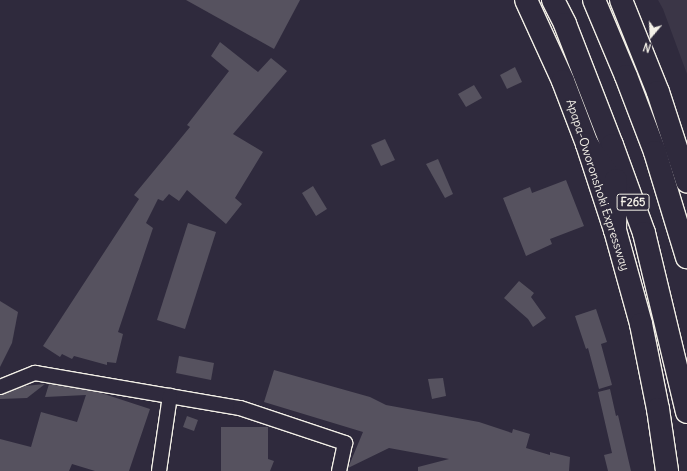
<!DOCTYPE html>
<style>
body{margin:0}
#map{position:relative;width:687px;height:471px;overflow:hidden;background:#2f2a3d;font-family:Delius,sans-serif}
div>[style]{position:absolute}
.built>*{inset:0;background:#3b3647}
.building>*{inset:0;background:#56525f}
.roads{filter:drop-shadow(1px 0 #f4f1e8) drop-shadow(-1px 0 #f4f1e8) drop-shadow(0 1px #f4f1e8) drop-shadow(0 -1px #f4f1e8)}
.street>*{height:14px;margin:-7px;padding:0 7px;transform-origin:7px;border-radius:7px;background:#2f2a3d}
.primary>*{height:22px;margin:-11px;padding:0 11px;transform-origin:11px;border-radius:11px;background:#2f2a3d}
.highway>*{height:22px;margin:-11px;padding:0 11px;transform-origin:11px;border-radius:11px;background:#2f2a3d}
span{translate:-50% -50%;white-space:nowrap;text-align:center;line-height:1.15;-webkit-text-stroke:4px #2f2a3d;paint-order:stroke}
.shield-label span{padding:1px 3px;background:#2f2a3d;border:1px solid;border-radius:3px;-webkit-text-stroke-width:0}
.shield-label{font-size:11px;color:#f4f1e8;font-weight:700}
.street-label{font-size:12px;color:#f4f1e8}
.north{position:absolute;left:631px;top:16px;width:40px;height:40px;-webkit-text-stroke:3px #2f2a3d;paint-order:stroke;rotate:199deg;font-size:11px;font-weight:700;line-height:16px;text-align:center;color:#f4f1e8}
.north::after{content:'';display:block;margin:auto;width:14px;height:18px;background:#f4f1e8;clip-path:polygon(50% 0,100% 100%,50% 72%,0 100%)}
</style>
<div id="map">
<div class="built">
<i style="clip-path:polygon(658px 0,687px 0,687px 74px,663px 9px)"></i>
</div>
<div class="building">
<i style="clip-path:polygon(186px 0,300px 0,274px 49px)"></i>
<i style="clip-path:polygon(220px 42px,258px 72px,271px 58px,287px 71px,233px 134px,263px 152px,235px 198px,242px 204px,226px 224px,187px 190px,179px 201px,169px 194px,163px 201px,158px 199px,146px 223px,153px 228px,118px 332px,123px 334px,116px 363px,107px 362px,107px 365px,74px 356px,72px 359px,62px 354px,60px 357px,43px 346px,139px 199px,134px 195px,190px 127px,187px 125px,229px 71px,211px 56px)"></i>
<i style="clip-path:polygon(515px 67px,522px 82px,507px 89px,500px 75px)"></i>
<i style="clip-path:polygon(474px 85px,482px 98px,466px 107px,458px 94px)"></i>
<i style="clip-path:polygon(385px 139px,395px 160px,381px 166px,371px 145px)"></i>
<i style="clip-path:polygon(438px 159px,453px 194px,445px 198px,426px 164px)"></i>
<i style="clip-path:polygon(566px 180px,584px 226px,550px 239px,552px 244px,526px 256px,503px 198px,530px 187px,532px 193px)"></i>
<i style="clip-path:polygon(313px 186px,327px 209px,316px 216px,302px 193px)"></i>
<i style="clip-path:polygon(188px 223px,216px 232px,185px 329px,157px 320px)"></i>
<i style="clip-path:polygon(519px 281px,534px 293px,531px 297px,546px 318px,533px 327px,528px 319px,504px 298px)"></i>
<i style="clip-path:polygon(0 301px,18px 312px,12px 343px,0 367px)"></i>
<i style="clip-path:polygon(596px 309px,607px 342px,601px 344px,612px 385px,599px 389px,588px 348px,586px 349px,575px 316px)"></i>
<i style="clip-path:polygon(179px 356px,214px 363px,211px 380px,176px 373px)"></i>
<i style="clip-path:polygon(274px 370px,370px 397px,386px 405px,479px 422px,512px 433px,513px 429px,530px 434px,526px 448px,550px 455px,550px 452px,570px 457px,569px 471px,418px 471px,418px 467px,449px 459px,389px 448px,348px 468px,363px 432px,264px 402px)"></i>
<i style="clip-path:polygon(443px 378px,446px 396px,432px 399px,428px 379px)"></i>
<i style="clip-path:polygon(45px 384px,27px 398px,0 399px,0 395px,25px 386px)"></i>
<i style="clip-path:polygon(49px 384px,98px 392px,150px 409px,129px 471px,95px 471px,72px 464px,69px 471px,0 471px,0 439px,31px 447px,41px 412px,77px 422px,86px 395px,45px 397px)"></i>
<i style="clip-path:polygon(610px 389px,616px 416px,618px 415px,631px 471px,608px 471px,604px 455px,612px 453px,598px 392px)"></i>
<i style="clip-path:polygon(187px 416px,198px 420px,194px 431px,183px 427px)"></i>
<i style="clip-path:polygon(221px 427px,268px 427px,268px 459px,274px 461px,270px 471px,221px 471px)"></i>
</div>
<div class="roads">
<div class="street">
<i style="left:0;top:387px;width:38px;rotate:-22deg"></i>
<i style="left:35px;top:373px;width:208px;rotate:9.7deg"></i>
<i style="left:240px;top:408px;width:111px;rotate:18.4deg"></i>
<i style="left:345px;top:443px;width:29px;rotate:102deg"></i>
<i style="left:159px;top:471px;width:76px;rotate:-81.7deg"></i>
</div>
<div class="primary">
<i style="left:526px;top:0;width:89px;rotate:65.4deg"></i>
<i style="left:563px;top:81px;width:67px;rotate:69.1deg"></i>
<i style="left:587px;top:144px;width:90px;rotate:72deg"></i>
<i style="left:615px;top:230px;width:98px;rotate:74.5deg"></i>
<i style="left:641px;top:324px;width:87px;rotate:78.7deg"></i>
<i style="left:658px;top:409px;width:63px;rotate:81.7deg"></i>
<i style="left:621px;top:0;width:99px;rotate:68.1deg"></i>
<i style="left:658px;top:92px;width:94px;rotate:72deg"></i>
</div>
<div class="highway">
<i style="left:553px;top:0;width:27px;rotate:63deg"></i>
<i style="left:565px;top:24px;width:130px;rotate:68.8deg"></i>
<i style="left:612px;top:145px;width:94px;rotate:70deg"></i>
<i style="left:644px;top:233px;width:184px;rotate:76.5deg"></i>
<i style="left:594px;top:0;width:82px;rotate:67.2deg"></i>
<i style="left:626px;top:76px;width:81px;rotate:69.1deg"></i>
<i style="left:655px;top:152px;width:110px;rotate:73.1deg"></i>
<i style="left:587px;top:144px;width:63px;rotate:56.1deg"></i>
<i style="left:615px;top:230px;width:50px;rotate:-88.9deg"></i>
</div>
</div>
<div class="shield-label">
<span style="left:633px;top:202px">F265</span>
</div>
<div class="street-label">
<span style="left:598px;top:185px;rotate:72deg">Apapa-Oworonshoki Expressway</span>
</div>
<div class="north">N</div>
</div>
